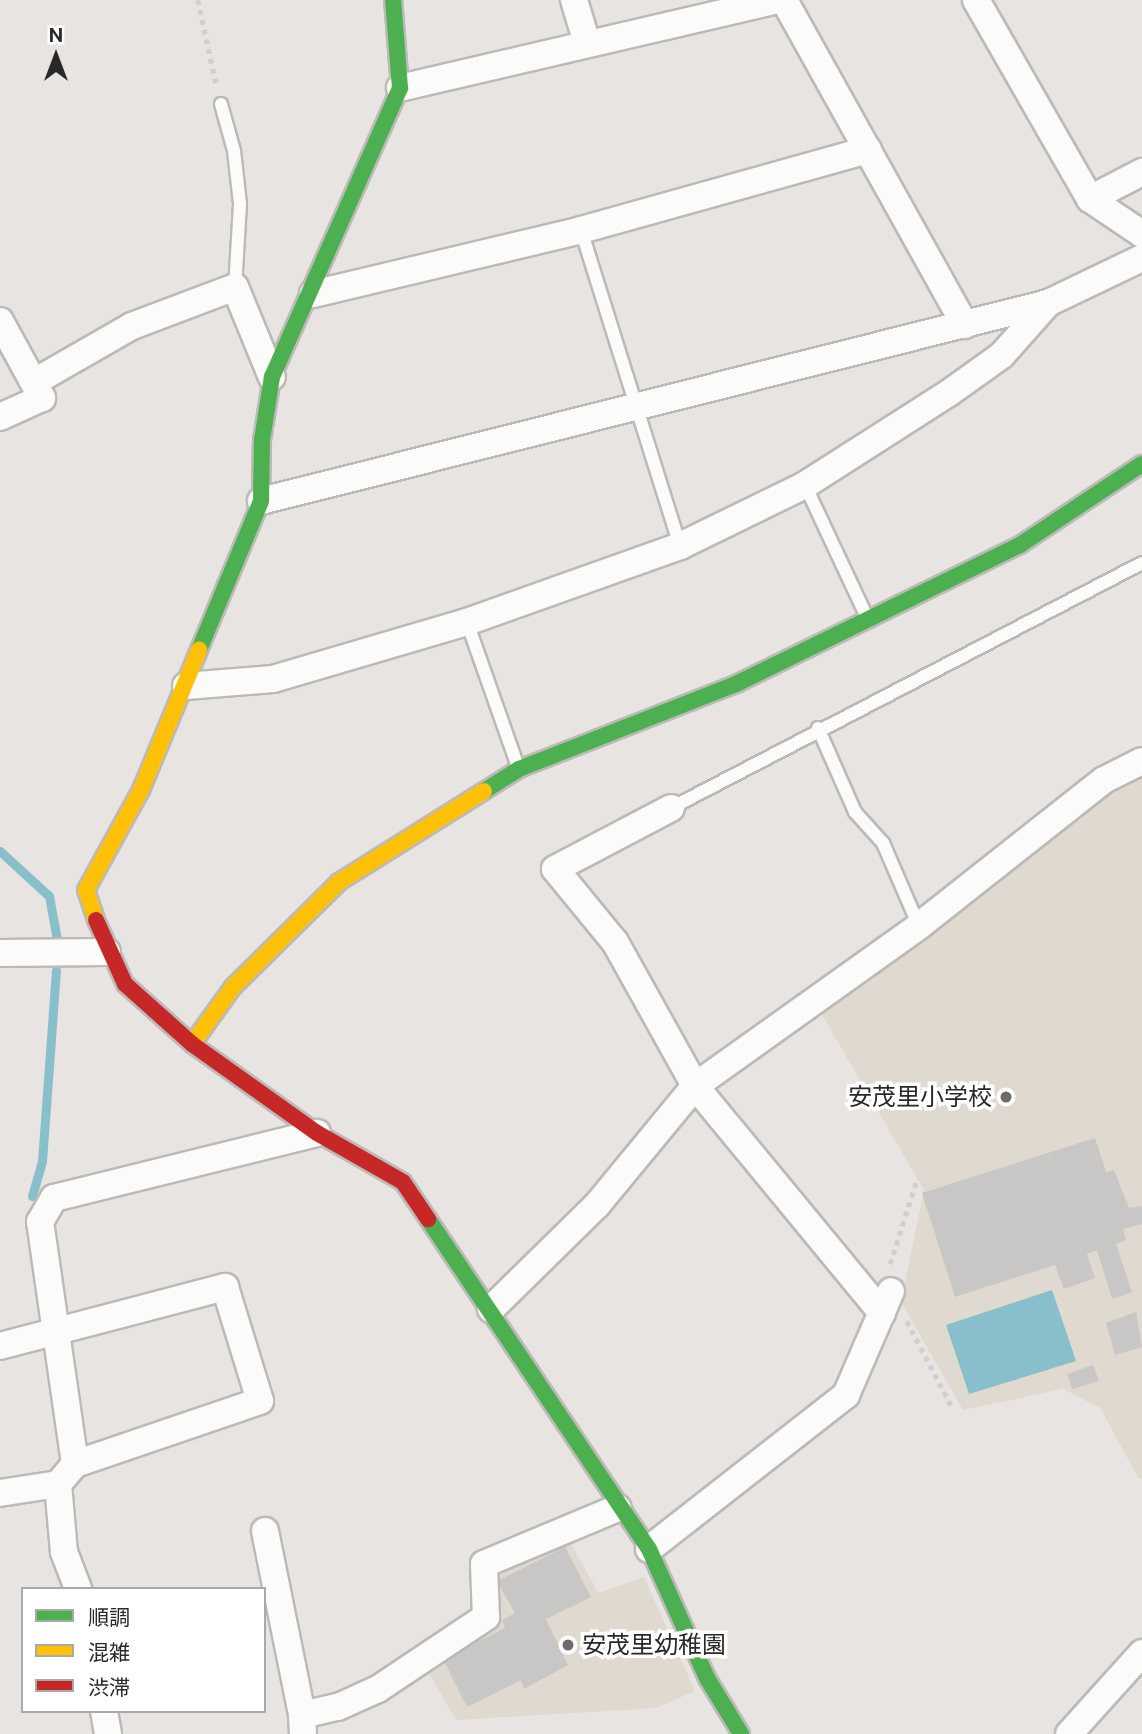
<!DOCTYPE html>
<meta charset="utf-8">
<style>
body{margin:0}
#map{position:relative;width:1142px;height:1734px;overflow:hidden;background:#e7e4e1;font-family:"Public Sans","Noto Sans JP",sans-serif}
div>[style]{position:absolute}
.built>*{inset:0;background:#dfd9d0}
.water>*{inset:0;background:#88bfca}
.stream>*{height:9px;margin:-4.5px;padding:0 4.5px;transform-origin:4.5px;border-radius:4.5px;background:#88bfca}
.building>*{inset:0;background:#c9c7c5}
.path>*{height:4.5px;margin-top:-2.25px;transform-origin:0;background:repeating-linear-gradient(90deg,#d0cfce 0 5px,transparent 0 10px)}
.roads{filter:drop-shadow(2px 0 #bcbab7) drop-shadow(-2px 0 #bcbab7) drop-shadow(0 2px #bcbab7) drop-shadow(0 -2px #bcbab7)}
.lane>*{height:12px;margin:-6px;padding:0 6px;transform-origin:6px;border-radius:6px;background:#fbfbfa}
.street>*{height:26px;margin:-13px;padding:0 13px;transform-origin:13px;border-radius:13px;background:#fbfbfa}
.fast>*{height:16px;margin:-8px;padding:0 8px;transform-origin:8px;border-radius:8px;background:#4caf50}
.slow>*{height:16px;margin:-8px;padding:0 8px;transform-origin:8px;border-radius:8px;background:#ffc107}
.jam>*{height:16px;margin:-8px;padding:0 8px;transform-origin:8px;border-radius:8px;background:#c62828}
.dots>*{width:19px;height:19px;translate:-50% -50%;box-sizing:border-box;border:4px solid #fff;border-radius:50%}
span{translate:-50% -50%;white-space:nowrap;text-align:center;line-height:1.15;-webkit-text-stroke:7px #fff;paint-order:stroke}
.poi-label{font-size:24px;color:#2b2927}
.right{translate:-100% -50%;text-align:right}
.left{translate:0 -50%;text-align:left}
.legend{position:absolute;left:21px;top:1587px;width:245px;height:126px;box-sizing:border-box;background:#fff;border:2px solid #aaa9a9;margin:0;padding:9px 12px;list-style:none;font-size:21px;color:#2b2927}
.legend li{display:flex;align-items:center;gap:14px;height:35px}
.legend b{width:35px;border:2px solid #aaa9a9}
.north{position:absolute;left:21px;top:21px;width:70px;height:70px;-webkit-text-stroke:5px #fff;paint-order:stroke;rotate:0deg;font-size:19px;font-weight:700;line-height:28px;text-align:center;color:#2b2927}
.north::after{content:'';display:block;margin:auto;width:24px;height:32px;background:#2b2927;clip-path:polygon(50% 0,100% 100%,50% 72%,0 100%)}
</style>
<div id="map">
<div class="built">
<i style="clip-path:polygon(1142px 771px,1142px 1478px,1139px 1479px,1100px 1408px,1063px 1389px,963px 1410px,901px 1302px,924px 1190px,822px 1015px,1105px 789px)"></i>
<i style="clip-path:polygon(568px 1538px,598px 1593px,644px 1577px,695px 1691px,656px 1708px,456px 1720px,426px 1668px,495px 1622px,493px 1569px)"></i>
</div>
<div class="water">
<i style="clip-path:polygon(1052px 1290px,1076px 1361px,969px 1394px,946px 1325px)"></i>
</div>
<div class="stream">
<i style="left:0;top:851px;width:67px;rotate:42.6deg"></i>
<i style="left:49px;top:896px;width:50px;rotate:79.6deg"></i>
<i style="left:32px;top:1196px;width:36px;rotate:-74deg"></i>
<i style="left:42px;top:1161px;width:191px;rotate:-85.8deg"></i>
</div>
<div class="building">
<i style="clip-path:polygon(1095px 1138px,1106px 1172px,1114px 1170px,1129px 1208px,1142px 1206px,1142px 1224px,1123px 1229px,1126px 1240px,1116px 1244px,1132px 1292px,1112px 1299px,1097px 1250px,1087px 1254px,1095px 1278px,1064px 1289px,1055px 1265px,955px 1297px,922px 1193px)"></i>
<i style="clip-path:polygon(1136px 1312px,1142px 1347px,1115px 1355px,1106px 1323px)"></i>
<i style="clip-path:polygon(1093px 1365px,1099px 1381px,1072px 1389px,1067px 1374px)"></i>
<i style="clip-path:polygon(565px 1547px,591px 1597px,546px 1619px,568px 1665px,524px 1689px,521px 1680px,467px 1707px,443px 1659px,505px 1628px,502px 1620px,515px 1613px,497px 1581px)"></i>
</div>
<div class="path">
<i style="left:198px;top:0;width:89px;rotate:77.7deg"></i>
<i style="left:890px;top:1264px;width:89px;rotate:-72.4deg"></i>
<i style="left:907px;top:1321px;width:97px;rotate:62.4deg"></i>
</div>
<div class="roads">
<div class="lane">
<i style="left:221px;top:104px;width:49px;rotate:74.5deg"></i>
<i style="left:234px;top:151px;width:53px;rotate:83.5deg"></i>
<i style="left:240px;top:204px;width:83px;rotate:93.4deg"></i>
<i style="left:581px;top:230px;width:331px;rotate:72.6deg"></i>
<i style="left:805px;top:485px;width:144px;rotate:64.9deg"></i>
<i style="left:467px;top:622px;width:154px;rotate:70.6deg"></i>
<i style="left:818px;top:728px;width:92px;rotate:66.2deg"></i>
<i style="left:855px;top:812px;width:42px;rotate:47.9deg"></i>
<i style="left:883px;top:843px;width:90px;rotate:66.6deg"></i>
<i style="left:671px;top:808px;width:531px;rotate:-27.48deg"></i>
</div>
<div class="street">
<i style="left:574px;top:0;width:45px;rotate:73.2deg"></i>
<i style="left:784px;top:0;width:372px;rotate:60.9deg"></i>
<i style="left:976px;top:0;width:229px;rotate:60.2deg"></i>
<i style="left:1090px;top:199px;width:63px;rotate:33.9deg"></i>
<i style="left:400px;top:88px;width:388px;rotate:-13.1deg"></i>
<i style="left:1090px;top:199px;width:59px;rotate:-27.4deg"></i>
<i style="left:313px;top:294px;width:276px;rotate:-13.4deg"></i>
<i style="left:581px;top:230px;width:298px;rotate:-15.6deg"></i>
<i style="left:0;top:321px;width:88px;rotate:61.4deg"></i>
<i style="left:42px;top:398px;width:46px;rotate:155.7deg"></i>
<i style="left:36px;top:381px;width:111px;rotate:-29.8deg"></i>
<i style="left:132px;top:326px;width:110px;rotate:-20.7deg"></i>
<i style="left:235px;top:287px;width:97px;rotate:67.7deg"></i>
<i style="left:261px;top:501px;width:812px;rotate:-14.12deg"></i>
<i style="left:1048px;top:303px;width:104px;rotate:-25.6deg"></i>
<i style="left:186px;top:686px;width:87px;rotate:-4.6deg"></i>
<i style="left:273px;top:679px;width:202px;rotate:-16.4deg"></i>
<i style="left:467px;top:622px;width:226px;rotate:-19.6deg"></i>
<i style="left:680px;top:546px;width:139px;rotate:-26deg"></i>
<i style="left:805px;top:485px;width:171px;rotate:-32.6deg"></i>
<i style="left:949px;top:393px;width:65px;rotate:-35.6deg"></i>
<i style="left:1002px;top:355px;width:69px;rotate:-48.5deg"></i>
<i style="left:671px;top:808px;width:131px;rotate:152.3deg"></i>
<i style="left:555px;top:869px;width:94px;rotate:50.6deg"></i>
<i style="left:615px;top:942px;width:165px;rotate:60.9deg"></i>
<i style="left:695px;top:1086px;width:294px;rotate:50.5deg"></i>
<i style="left:0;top:953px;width:107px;rotate:-0.5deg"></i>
<i style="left:491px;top:1309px;width:148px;rotate:-44.5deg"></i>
<i style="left:597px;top:1205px;width:154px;rotate:-50.5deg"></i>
<i style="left:695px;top:1086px;width:275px;rotate:-35.5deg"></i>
<i style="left:919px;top:926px;width:236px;rotate:-38.3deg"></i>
<i style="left:1104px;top:780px;width:42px;rotate:-26.6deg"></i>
<i style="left:0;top:1346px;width:233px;rotate:-14.7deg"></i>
<i style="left:225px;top:1287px;width:119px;rotate:72.9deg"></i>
<i style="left:260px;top:1401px;width:195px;rotate:161.2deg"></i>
<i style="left:75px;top:1464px;width:26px;rotate:130deg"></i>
<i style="left:58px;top:1484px;width:59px;rotate:171.2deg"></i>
<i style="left:75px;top:1464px;width:245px;rotate:-98.2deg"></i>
<i style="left:40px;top:1222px;width:28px;rotate:-60deg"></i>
<i style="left:54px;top:1198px;width:271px;rotate:-13.9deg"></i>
<i style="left:58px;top:1484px;width:68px;rotate:85deg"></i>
<i style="left:64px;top:1552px;width:40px;rotate:69deg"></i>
<i style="left:265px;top:1531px;width:188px;rotate:78.6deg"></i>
<i style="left:649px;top:1549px;width:250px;rotate:-38deg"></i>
<i style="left:846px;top:1395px;width:113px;rotate:-66.6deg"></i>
<i style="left:104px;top:1711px;width:23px;rotate:80deg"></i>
<i style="left:303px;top:1734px;width:19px;rotate:-93deg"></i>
<i style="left:302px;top:1715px;width:37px;rotate:-13deg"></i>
<i style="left:338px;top:1707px;width:44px;rotate:-24.2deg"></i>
<i style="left:378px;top:1689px;width:130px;rotate:-33.7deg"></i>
<i style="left:486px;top:1617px;width:53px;rotate:-92.2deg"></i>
<i style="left:484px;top:1564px;width:145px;rotate:-22.7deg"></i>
<i style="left:1069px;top:1734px;width:109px;rotate:-48deg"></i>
</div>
<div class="fast">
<i style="left:199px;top:650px;width:161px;rotate:-67.4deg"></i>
<i style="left:261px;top:501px;width:61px;rotate:-89.1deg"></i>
<i style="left:262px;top:440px;width:64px;rotate:-81deg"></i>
<i style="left:272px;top:377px;width:316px;rotate:-66.1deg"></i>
<i style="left:400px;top:88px;width:88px;rotate:-94.5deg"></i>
<i style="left:484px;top:791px;width:41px;rotate:-32.2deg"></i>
<i style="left:519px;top:769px;width:235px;rotate:-21.4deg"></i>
<i style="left:738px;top:683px;width:314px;rotate:-26.1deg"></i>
<i style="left:1020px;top:545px;width:146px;rotate:-33.6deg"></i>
<i style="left:428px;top:1219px;width:397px;rotate:56.2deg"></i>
<i style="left:649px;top:1549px;width:141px;rotate:65.8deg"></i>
<i style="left:707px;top:1678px;width:66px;rotate:58.7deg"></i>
</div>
<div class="slow">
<i style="left:96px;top:920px;width:32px;rotate:-108deg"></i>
<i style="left:86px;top:890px;width:114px;rotate:-61.2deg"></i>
<i style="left:141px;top:790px;width:152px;rotate:-67.5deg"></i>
<i style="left:192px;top:1044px;width:70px;rotate:-54.3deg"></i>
<i style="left:233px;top:987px;width:149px;rotate:-44.7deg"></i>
<i style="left:339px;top:882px;width:171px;rotate:-32.1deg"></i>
</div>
<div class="jam">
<i style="left:96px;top:920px;width:70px;rotate:65.6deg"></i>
<i style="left:125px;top:984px;width:90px;rotate:41.8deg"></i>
<i style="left:192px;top:1044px;width:153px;rotate:35.5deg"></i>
<i style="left:317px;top:1133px;width:99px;rotate:29.7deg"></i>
<i style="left:403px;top:1182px;width:45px;rotate:56deg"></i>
</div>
</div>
<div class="dots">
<i style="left:1006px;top:1097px;background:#6d6a68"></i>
<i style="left:568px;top:1645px;background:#6d6a68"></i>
</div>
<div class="poi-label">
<span class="right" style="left:992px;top:1097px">安茂里小学校</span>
<span class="left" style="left:582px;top:1645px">安茂里幼稚園</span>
</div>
<ul class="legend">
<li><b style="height:9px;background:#4caf50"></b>順調</li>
<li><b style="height:9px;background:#ffc107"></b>混雑</li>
<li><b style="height:9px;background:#c62828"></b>渋滞</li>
</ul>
<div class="north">N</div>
</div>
